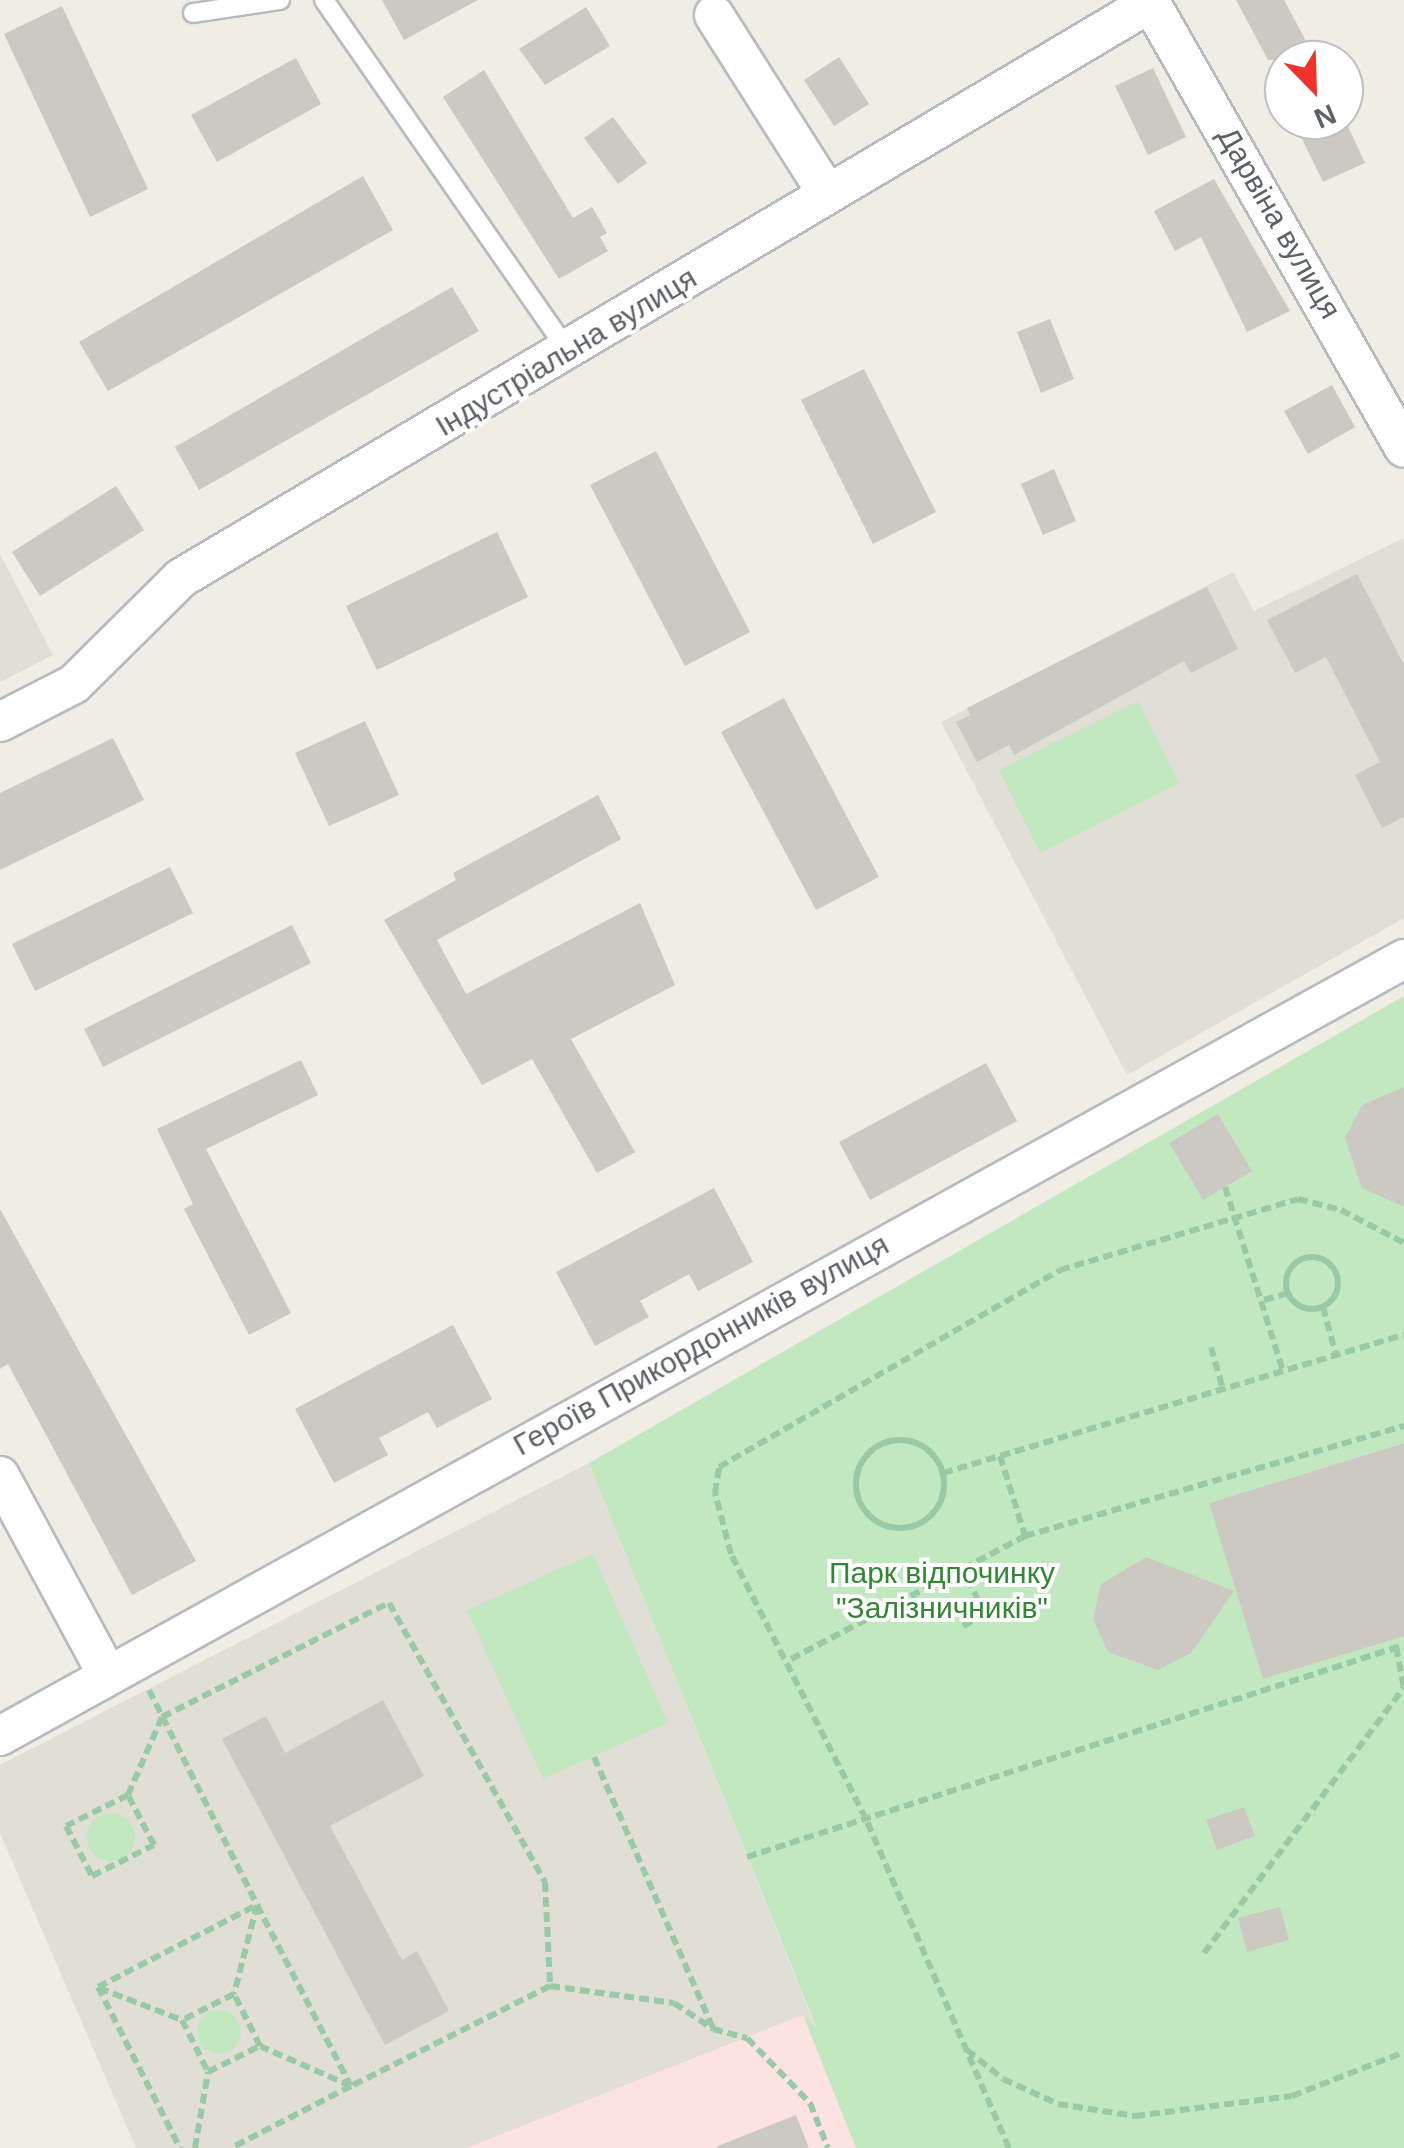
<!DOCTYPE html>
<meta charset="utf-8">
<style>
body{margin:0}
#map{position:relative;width:1404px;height:2148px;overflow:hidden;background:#efede4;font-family:Arial,sans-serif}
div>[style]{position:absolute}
.education>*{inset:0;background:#e1ded5}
.medical>*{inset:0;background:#fce2e1}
.green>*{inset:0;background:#c2e8c0}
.round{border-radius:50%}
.building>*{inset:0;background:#ccc9c3}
.path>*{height:6px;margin-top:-3px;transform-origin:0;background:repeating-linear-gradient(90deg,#99c9a5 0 10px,transparent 0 15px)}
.path>.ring{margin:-3px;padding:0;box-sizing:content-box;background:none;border:6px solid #99c9a5;border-radius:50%}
.roads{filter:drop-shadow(2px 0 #b7bbbf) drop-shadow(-2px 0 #b7bbbf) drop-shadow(0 2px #b7bbbf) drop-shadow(0 -2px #b7bbbf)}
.lane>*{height:18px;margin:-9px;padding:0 9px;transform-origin:9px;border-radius:9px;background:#fff}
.street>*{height:38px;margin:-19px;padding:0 19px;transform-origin:19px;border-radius:19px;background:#fff}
span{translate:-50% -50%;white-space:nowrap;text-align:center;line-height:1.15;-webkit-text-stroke:8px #fff;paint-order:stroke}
.street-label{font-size:30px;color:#5c6166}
.park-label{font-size:30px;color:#328732}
.north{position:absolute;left:1264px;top:40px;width:100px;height:100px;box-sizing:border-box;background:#fff;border:2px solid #bec0c2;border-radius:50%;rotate:157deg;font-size:28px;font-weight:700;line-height:40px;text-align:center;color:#5c6166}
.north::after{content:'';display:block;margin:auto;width:35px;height:45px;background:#f0322a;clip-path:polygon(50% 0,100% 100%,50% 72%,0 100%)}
</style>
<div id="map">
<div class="education">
<i style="clip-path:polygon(1404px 538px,1404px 918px,1127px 1075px,941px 722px,1233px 572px,1254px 611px)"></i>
<i style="clip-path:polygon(0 554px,53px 655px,0 682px)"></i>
<i style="clip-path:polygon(589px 1463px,817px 2031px,803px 2015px,467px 2148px,136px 2148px,0 1833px,0 1765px)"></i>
</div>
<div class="medical">
<i style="clip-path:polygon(803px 2015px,856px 2148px,467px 2148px)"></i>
</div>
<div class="green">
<i style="clip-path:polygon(1138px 701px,1179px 783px,1040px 853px,999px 770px)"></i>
<i style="clip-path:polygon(1404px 996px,1404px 1443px,1209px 1503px,1404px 1636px,1404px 2148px,856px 2148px,803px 2015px,816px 2027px,589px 1463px)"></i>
<i style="clip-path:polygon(593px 1554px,668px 1723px,543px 1779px,467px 1610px)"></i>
<i class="round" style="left:87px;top:1813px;width:48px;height:48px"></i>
<i class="round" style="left:197px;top:2010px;width:44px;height:44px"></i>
</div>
<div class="building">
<i style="clip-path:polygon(382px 0,478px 0,404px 40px)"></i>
<i style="clip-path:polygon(1236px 0,1284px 0,1316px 60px,1268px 60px)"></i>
<i style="clip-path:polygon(62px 6px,148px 189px,90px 217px,4px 34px)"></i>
<i style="clip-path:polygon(586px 7px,610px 46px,545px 85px,519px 49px)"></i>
<i style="clip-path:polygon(839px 57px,869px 104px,834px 126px,804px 80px)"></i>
<i style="clip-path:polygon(296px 58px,321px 104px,217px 162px,191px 115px)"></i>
<i style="clip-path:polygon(1153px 68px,1186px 137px,1148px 155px,1115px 86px)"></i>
<i style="clip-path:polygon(484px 70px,573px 218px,592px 207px,607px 233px,600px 237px,608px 251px,559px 279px,443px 97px)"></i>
<i style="clip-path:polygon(613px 117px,647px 163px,618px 184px,584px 138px)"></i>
<i style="clip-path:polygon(1323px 120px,1345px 120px,1365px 163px,1323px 182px,1299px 133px)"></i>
<i style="clip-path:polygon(363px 176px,393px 230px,108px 391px,79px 342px)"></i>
<i style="clip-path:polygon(1214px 179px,1290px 311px,1247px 332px,1201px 237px,1175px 251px,1154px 211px)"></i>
<i style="clip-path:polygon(452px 287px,479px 331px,199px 490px,175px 447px)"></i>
<i style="clip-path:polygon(1050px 319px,1074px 379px,1041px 393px,1017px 332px)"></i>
<i style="clip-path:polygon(864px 369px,936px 512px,873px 544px,801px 400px)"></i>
<i style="clip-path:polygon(1332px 385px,1355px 427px,1308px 454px,1284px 411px)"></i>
<i style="clip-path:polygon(656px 451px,750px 632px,685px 666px,590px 485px)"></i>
<i style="clip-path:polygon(1054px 469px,1076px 521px,1043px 535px,1021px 484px)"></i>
<i style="clip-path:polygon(116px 486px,144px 530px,40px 596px,12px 552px)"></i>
<i style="clip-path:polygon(497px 532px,528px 597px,377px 670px,346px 606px)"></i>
<i style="clip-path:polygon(1357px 574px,1404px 665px,1404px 817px,1382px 828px,1355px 775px,1380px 762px,1326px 657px,1295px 673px,1267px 620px)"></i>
<i style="clip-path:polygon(1207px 587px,1238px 649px,1191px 673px,1184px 661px,1014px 755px,1009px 745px,977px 762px,956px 722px,970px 715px,967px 708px)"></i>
<i style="clip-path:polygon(784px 698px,879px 877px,816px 910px,721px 732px)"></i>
<i style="clip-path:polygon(365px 721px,399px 795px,329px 826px,295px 753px)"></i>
<i style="clip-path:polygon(113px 738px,144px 800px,0 870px,0 793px)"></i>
<i style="clip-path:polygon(598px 795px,621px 839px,437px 940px,466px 994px,640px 903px,675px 985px,571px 1039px,635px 1152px,597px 1173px,532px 1059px,482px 1085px,384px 920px,456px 880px,453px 873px)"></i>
<i style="clip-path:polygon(170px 867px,193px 913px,35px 991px,12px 944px)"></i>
<i style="clip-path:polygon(292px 925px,311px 963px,103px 1067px,84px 1029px)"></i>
<i style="clip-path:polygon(301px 1060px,318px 1095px,206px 1149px,291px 1313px,249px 1335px,184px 1209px,193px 1204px,157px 1129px)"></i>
<i style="clip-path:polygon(986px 1063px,1017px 1121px,870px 1200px,839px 1142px)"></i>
<i style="clip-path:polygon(1404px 1087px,1404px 1207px,1362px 1188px,1345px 1138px,1362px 1105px)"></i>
<i style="clip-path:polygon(1218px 1114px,1252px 1171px,1203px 1200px,1169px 1143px)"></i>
<i style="clip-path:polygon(714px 1188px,753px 1262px,698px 1291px,689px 1274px,640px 1301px,649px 1317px,595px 1346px,556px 1272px)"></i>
<i style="clip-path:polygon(0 1209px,196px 1561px,132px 1595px,8px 1364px,0 1369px)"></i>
<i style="clip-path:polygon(453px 1325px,492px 1399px,437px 1428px,428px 1412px,379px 1438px,388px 1455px,334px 1483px,295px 1409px)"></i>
<i style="clip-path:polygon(1404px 1443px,1404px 1636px,1263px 1679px,1209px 1503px)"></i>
<i style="clip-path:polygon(1146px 1557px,1234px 1591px,1191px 1653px,1158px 1670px,1108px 1652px,1093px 1619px,1101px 1584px)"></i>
<i style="clip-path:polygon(383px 1700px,424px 1776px,330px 1826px,402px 1960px,417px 1951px,449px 2011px,385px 2045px,222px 1739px,266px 1716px,285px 1753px)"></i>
<i style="clip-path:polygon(1244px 1807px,1255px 1836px,1217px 1850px,1206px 1820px)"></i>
<i style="clip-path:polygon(1280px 1907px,1289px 1940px,1247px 1952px,1238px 1918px)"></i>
<i style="clip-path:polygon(796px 2115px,809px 2148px,718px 2148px,718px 2146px)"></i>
</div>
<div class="path">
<i style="left:1225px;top:1187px;width:193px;rotate:72.5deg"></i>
<i class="ring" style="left:1286px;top:1257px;width:46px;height:46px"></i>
<i style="left:1264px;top:1300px;width:25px;rotate:-16deg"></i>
<i style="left:1323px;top:1307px;width:50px;rotate:74.8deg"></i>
<i style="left:1211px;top:1347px;width:44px;rotate:74.1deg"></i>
<i class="ring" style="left:856px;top:1440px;width:82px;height:82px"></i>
<i style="left:1000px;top:1456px;width:84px;rotate:72.6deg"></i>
<i style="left:943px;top:1473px;width:481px;rotate:-16.7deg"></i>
<i style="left:963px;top:1626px;width:24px;rotate:-28deg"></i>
<i style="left:984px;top:1615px;width:51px;rotate:-113.1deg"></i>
<i style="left:1396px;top:1647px;width:42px;rotate:79deg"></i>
<i style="left:791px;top:1659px;width:264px;rotate:-27.7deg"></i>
<i style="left:1025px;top:1536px;width:395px;rotate:-16.2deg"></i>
<i style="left:149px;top:1690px;width:241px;rotate:63.3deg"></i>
<i style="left:257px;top:1905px;width:92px;rotate:104.5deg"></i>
<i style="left:594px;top:1757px;width:296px;rotate:66.3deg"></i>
<i style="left:128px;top:1795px;width:69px;rotate:153.4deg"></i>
<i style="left:66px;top:1826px;width:56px;rotate:62.5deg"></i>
<i style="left:92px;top:1876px;width:69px;rotate:-26.6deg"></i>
<i style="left:154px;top:1845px;width:56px;rotate:-117.5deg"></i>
<i style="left:128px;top:1795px;width:85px;rotate:-66.4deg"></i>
<i style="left:162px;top:1717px;width:254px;rotate:-26.7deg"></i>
<i style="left:389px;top:1603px;width:320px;rotate:60.8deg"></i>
<i style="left:545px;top:1882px;width:104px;rotate:87.2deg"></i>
<i style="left:550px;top:1986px;width:223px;rotate:153.3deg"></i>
<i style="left:351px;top:2086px;width:99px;rotate:-156.3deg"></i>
<i style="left:260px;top:2046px;width:58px;rotate:-116.6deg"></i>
<i style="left:234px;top:1994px;width:58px;rotate:153.4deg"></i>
<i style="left:182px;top:2020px;width:58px;rotate:63.4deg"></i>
<i style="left:208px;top:2072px;width:58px;rotate:-26.6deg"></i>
<i style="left:747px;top:1857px;width:690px;rotate:-17.88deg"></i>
<i style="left:1204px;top:1953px;width:332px;rotate:-53deg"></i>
<i style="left:550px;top:1986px;width:125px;rotate:7.8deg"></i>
<i style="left:674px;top:2003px;width:47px;rotate:33.7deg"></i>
<i style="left:713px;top:2029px;width:35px;rotate:15deg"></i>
<i style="left:747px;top:2038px;width:91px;rotate:45.9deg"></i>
<i style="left:810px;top:2103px;width:48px;rotate:68.2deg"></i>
<i style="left:98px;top:1987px;width:179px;rotate:-27.3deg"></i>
<i style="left:257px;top:1905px;width:204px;rotate:62.6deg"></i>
<i style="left:351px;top:2086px;width:135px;rotate:152.7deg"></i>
<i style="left:98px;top:1987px;width:181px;rotate:63deg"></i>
<i style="left:99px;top:1988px;width:89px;rotate:21.1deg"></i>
<i style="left:967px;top:2050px;width:46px;rotate:38.9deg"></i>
<i style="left:1003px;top:2079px;width:60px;rotate:24.4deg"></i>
<i style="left:1058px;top:2104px;width:78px;rotate:8.9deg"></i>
<i style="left:1135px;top:2116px;width:158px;rotate:-7.3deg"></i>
<i style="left:1292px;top:2096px;width:120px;rotate:-21.4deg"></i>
<i style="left:195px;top:2148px;width:77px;rotate:-80.3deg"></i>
<i style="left:1009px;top:2148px;width:359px;rotate:-113.5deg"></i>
<i style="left:866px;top:1819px;width:297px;rotate:-117deg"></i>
<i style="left:731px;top:1554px;width:63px;rotate:-104.7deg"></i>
<i style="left:715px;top:1493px;width:26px;rotate:-81deg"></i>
<i style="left:719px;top:1467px;width:394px;rotate:-30deg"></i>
<i style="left:1060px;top:1270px;width:248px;rotate:-16.6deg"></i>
<i style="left:1298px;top:1199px;width:44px;rotate:14.3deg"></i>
<i style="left:1341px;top:1210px;width:71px;rotate:27.6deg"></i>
</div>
<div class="roads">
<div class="lane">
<i style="left:324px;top:0;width:429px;rotate:55.2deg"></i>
<i style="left:193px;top:13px;width:88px;rotate:-8.5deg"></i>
</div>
<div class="street">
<i style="left:1149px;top:0;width:515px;rotate:60.35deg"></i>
<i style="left:714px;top:15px;width:211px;rotate:57.6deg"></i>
<i style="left:0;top:722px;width:83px;rotate:-27.2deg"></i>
<i style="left:74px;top:684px;width:151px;rotate:-44.7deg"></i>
<i style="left:181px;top:578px;width:1127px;rotate:-30.68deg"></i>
<i style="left:0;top:1476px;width:223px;rotate:61.6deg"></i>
<i style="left:0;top:1736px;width:1605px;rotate:-28.96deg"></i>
</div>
</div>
<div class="street-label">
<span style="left:1279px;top:223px;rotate:60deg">Дарвіна вулиця</span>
<span style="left:566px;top:352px;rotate:-31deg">Індустріальна вулиця</span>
<span style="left:701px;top:1345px;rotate:-29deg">Героїв Прикордонників вулиця</span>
</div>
<div class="park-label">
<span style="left:942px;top:1590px">Парк відпочинку<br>"Залізничників"</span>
</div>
<div class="north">N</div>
</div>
